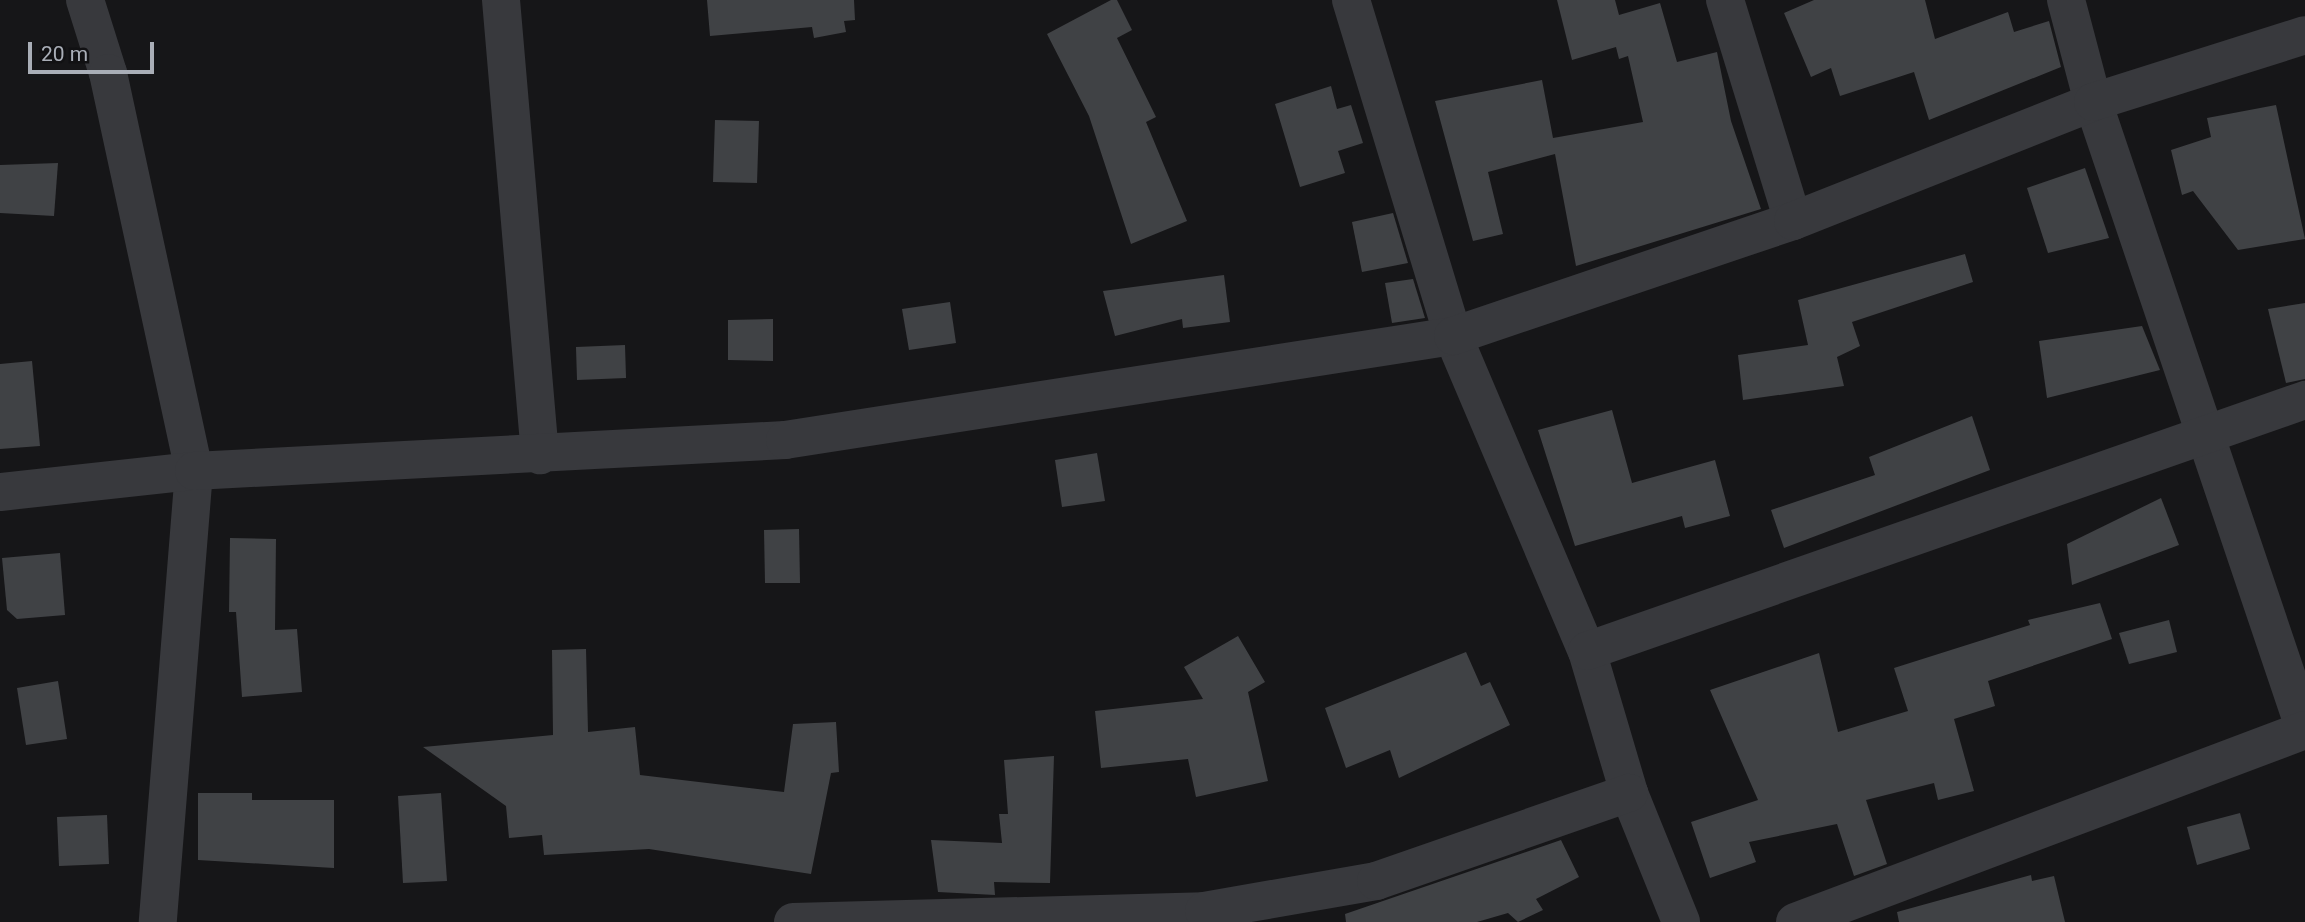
<!DOCTYPE html>
<style>
body{margin:0}
#map{position:relative;width:2305px;height:922px;overflow:hidden;background:#161618;font-family:Roboto,sans-serif}
div>[style]{position:absolute}
.building>*{inset:0;background:#404245}
.minor>*{height:38px;margin:-19px;padding:0 19px;transform-origin:19px;border-radius:19px;background:#38393d}
span{translate:-50% -50%;white-space:nowrap;text-align:center;line-height:1.15;-webkit-text-stroke:5px #111113;paint-order:stroke}
.scale{position:absolute;left:28px;top:42px;width:126px;height:32px;box-sizing:border-box;border:4px solid #a9aeb7;border-top:0;padding-left:9px;font-size:21px;line-height:24px;white-space:nowrap;color:#a9aeb7;-webkit-text-stroke:5px #111113;paint-order:stroke}
</style>
<div id="map">
<div class="building">
<i style="clip-path:polygon(707px 0,854px 0,855px 20px,844px 21px,846px 32px,814px 38px,812px 27px,710px 36px)"></i>
<i style="clip-path:polygon(1111px 0,1117px 0,1132px 30px,1117px 38px,1156px 117px,1146px 122px,1187px 221px,1131px 244px,1089px 116px,1047px 34px)"></i>
<i style="clip-path:polygon(1557px 0,1615px 0,1619px 15px,1660px 3px,1677px 62px,1717px 52px,1731px 121px,1761px 209px,1576px 266px,1555px 154px,1488px 172px,1503px 234px,1473px 241px,1435px 101px,1542px 80px,1553px 138px,1643px 122px,1628px 56px,1619px 59px,1616px 47px,1572px 60px)"></i>
<i style="clip-path:polygon(1814px 0,1925px 0,1935px 39px,2008px 12px,2014px 32px,2049px 21px,2061px 67px,1929px 120px,1914px 72px,1840px 96px,1831px 68px,1811px 77px,1784px 13px)"></i>
<i style="clip-path:polygon(1331px 86px,1337px 109px,1351px 105px,1363px 143px,1338px 151px,1345px 173px,1300px 187px,1275px 104px)"></i>
<i style="clip-path:polygon(2276px 105px,2305px 239px,2238px 250px,2193px 191px,2182px 195px,2171px 150px,2211px 137px,2207px 118px)"></i>
<i style="clip-path:polygon(715px 120px,759px 121px,757px 183px,713px 182px)"></i>
<i style="clip-path:polygon(58px 163px,54px 216px,0 213px,0 165px)"></i>
<i style="clip-path:polygon(2085px 168px,2109px 238px,2048px 253px,2027px 188px)"></i>
<i style="clip-path:polygon(1393px 213px,1408px 263px,1362px 272px,1352px 222px)"></i>
<i style="clip-path:polygon(1965px 254px,1973px 282px,1852px 322px,1860px 346px,1837px 357px,1844px 386px,1743px 400px,1738px 355px,1808px 345px,1798px 300px)"></i>
<i style="clip-path:polygon(1224px 275px,1230px 322px,1183px 328px,1182px 319px,1115px 336px,1103px 291px)"></i>
<i style="clip-path:polygon(1413px 279px,1425px 318px,1392px 323px,1385px 283px)"></i>
<i style="clip-path:polygon(950px 302px,956px 343px,909px 350px,902px 309px)"></i>
<i style="clip-path:polygon(2305px 303px,2305px 379px,2286px 383px,2268px 309px)"></i>
<i style="clip-path:polygon(773px 319px,773px 361px,728px 360px,728px 320px)"></i>
<i style="clip-path:polygon(2142px 326px,2160px 370px,2047px 398px,2039px 341px)"></i>
<i style="clip-path:polygon(625px 345px,626px 378px,577px 380px,576px 347px)"></i>
<i style="clip-path:polygon(32px 361px,40px 446px,0 449px,0 364px)"></i>
<i style="clip-path:polygon(1612px 410px,1632px 483px,1715px 460px,1730px 516px,1685px 528px,1682px 516px,1575px 546px,1538px 430px)"></i>
<i style="clip-path:polygon(1972px 416px,1990px 470px,1784px 548px,1771px 510px,1875px 475px,1869px 457px)"></i>
<i style="clip-path:polygon(1097px 453px,1105px 501px,1062px 507px,1055px 460px)"></i>
<i style="clip-path:polygon(2161px 498px,2179px 545px,2072px 585px,2067px 544px)"></i>
<i style="clip-path:polygon(799px 529px,800px 583px,765px 583px,764px 530px)"></i>
<i style="clip-path:polygon(230px 538px,276px 539px,275px 630px,297px 629px,302px 692px,242px 697px,236px 612px,229px 612px)"></i>
<i style="clip-path:polygon(60px 553px,65px 615px,17px 619px,7px 610px,2px 558px)"></i>
<i style="clip-path:polygon(2100px 603px,2112px 639px,1988px 681px,1995px 706px,1954px 719px,1974px 791px,1938px 800px,1934px 783px,1866px 800px,1887px 864px,1854px 876px,1837px 824px,1749px 842px,1756px 862px,1710px 878px,1691px 822px,1758px 800px,1710px 690px,1819px 653px,1838px 732px,1908px 711px,1894px 668px,2030px 625px,2028px 620px)"></i>
<i style="clip-path:polygon(2169px 620px,2177px 652px,2129px 664px,2119px 633px)"></i>
<i style="clip-path:polygon(1238px 636px,1265px 682px,1248px 692px,1268px 781px,1196px 797px,1188px 759px,1101px 768px,1095px 711px,1203px 699px,1184px 667px)"></i>
<i style="clip-path:polygon(586px 649px,588px 732px,635px 727px,640px 775px,784px 792px,793px 724px,836px 722px,839px 772px,831px 773px,811px 874px,649px 849px,544px 855px,542px 835px,509px 838px,506px 806px,423px 747px,553px 735px,552px 650px)"></i>
<i style="clip-path:polygon(1466px 652px,1481px 686px,1490px 682px,1510px 725px,1399px 778px,1390px 750px,1346px 768px,1325px 708px)"></i>
<i style="clip-path:polygon(58px 681px,67px 739px,26px 745px,17px 688px)"></i>
<i style="clip-path:polygon(1054px 756px,1050px 883px,994px 882px,995px 895px,938px 892px,931px 840px,1002px 843px,999px 814px,1008px 814px,1004px 760px)"></i>
<i style="clip-path:polygon(198px 793px,252px 793px,252px 800px,334px 800px,334px 868px,198px 860px)"></i>
<i style="clip-path:polygon(441px 793px,447px 881px,403px 883px,398px 796px)"></i>
<i style="clip-path:polygon(2240px 813px,2250px 849px,2197px 865px,2187px 827px)"></i>
<i style="clip-path:polygon(107px 815px,109px 864px,59px 866px,57px 817px)"></i>
<i style="clip-path:polygon(1561px 840px,1579px 877px,1536px 899px,1543px 910px,1518px 922px,1508px 913px,1477px 922px,1346px 922px,1345px 914px)"></i>
<i style="clip-path:polygon(2031px 875px,2032px 881px,2054px 876px,2065px 922px,1899px 922px,1897px 912px)"></i>
</div>
<div class="minor">
<i style="left:85px;top:0;width:77px;rotate:72.5deg"></i>
<i style="left:108px;top:73px;width:407px;rotate:77.8deg"></i>
<i style="left:194px;top:471px;width:452px;rotate:94.6deg"></i>
<i style="left:501px;top:0;width:457px;rotate:85.1deg"></i>
<i style="left:1351px;top:0;width:351px;rotate:73.1deg"></i>
<i style="left:1453px;top:336px;width:342px;rotate:67deg"></i>
<i style="left:1587px;top:651px;width:148px;rotate:73.5deg"></i>
<i style="left:1629px;top:793px;width:139px;rotate:68deg"></i>
<i style="left:1725px;top:0;width:231px;rotate:72.9deg"></i>
<i style="left:2066px;top:0;width:106px;rotate:75.2deg"></i>
<i style="left:2093px;top:102px;width:663px;rotate:71.35deg"></i>
<i style="left:0;top:492px;width:195px;rotate:-6.2deg"></i>
<i style="left:194px;top:471px;width:592px;rotate:-3deg"></i>
<i style="left:785px;top:440px;width:676px;rotate:-8.85deg"></i>
<i style="left:1453px;top:336px;width:359px;rotate:-18.7deg"></i>
<i style="left:1793px;top:221px;width:323px;rotate:-21.6deg"></i>
<i style="left:2093px;top:102px;width:222px;rotate:-17.5deg"></i>
<i style="left:1587px;top:651px;width:761px;rotate:-19.27deg"></i>
<i style="left:793px;top:922px;width:411px;rotate:-1.5deg"></i>
<i style="left:1204px;top:911px;width:175px;rotate:-9.9deg"></i>
<i style="left:1376px;top:881px;width:268px;rotate:-19.2deg"></i>
<i style="left:1795px;top:922px;width:545px;rotate:-20.63deg"></i>
</div>
<div class="scale">20 m</div>
</div>
